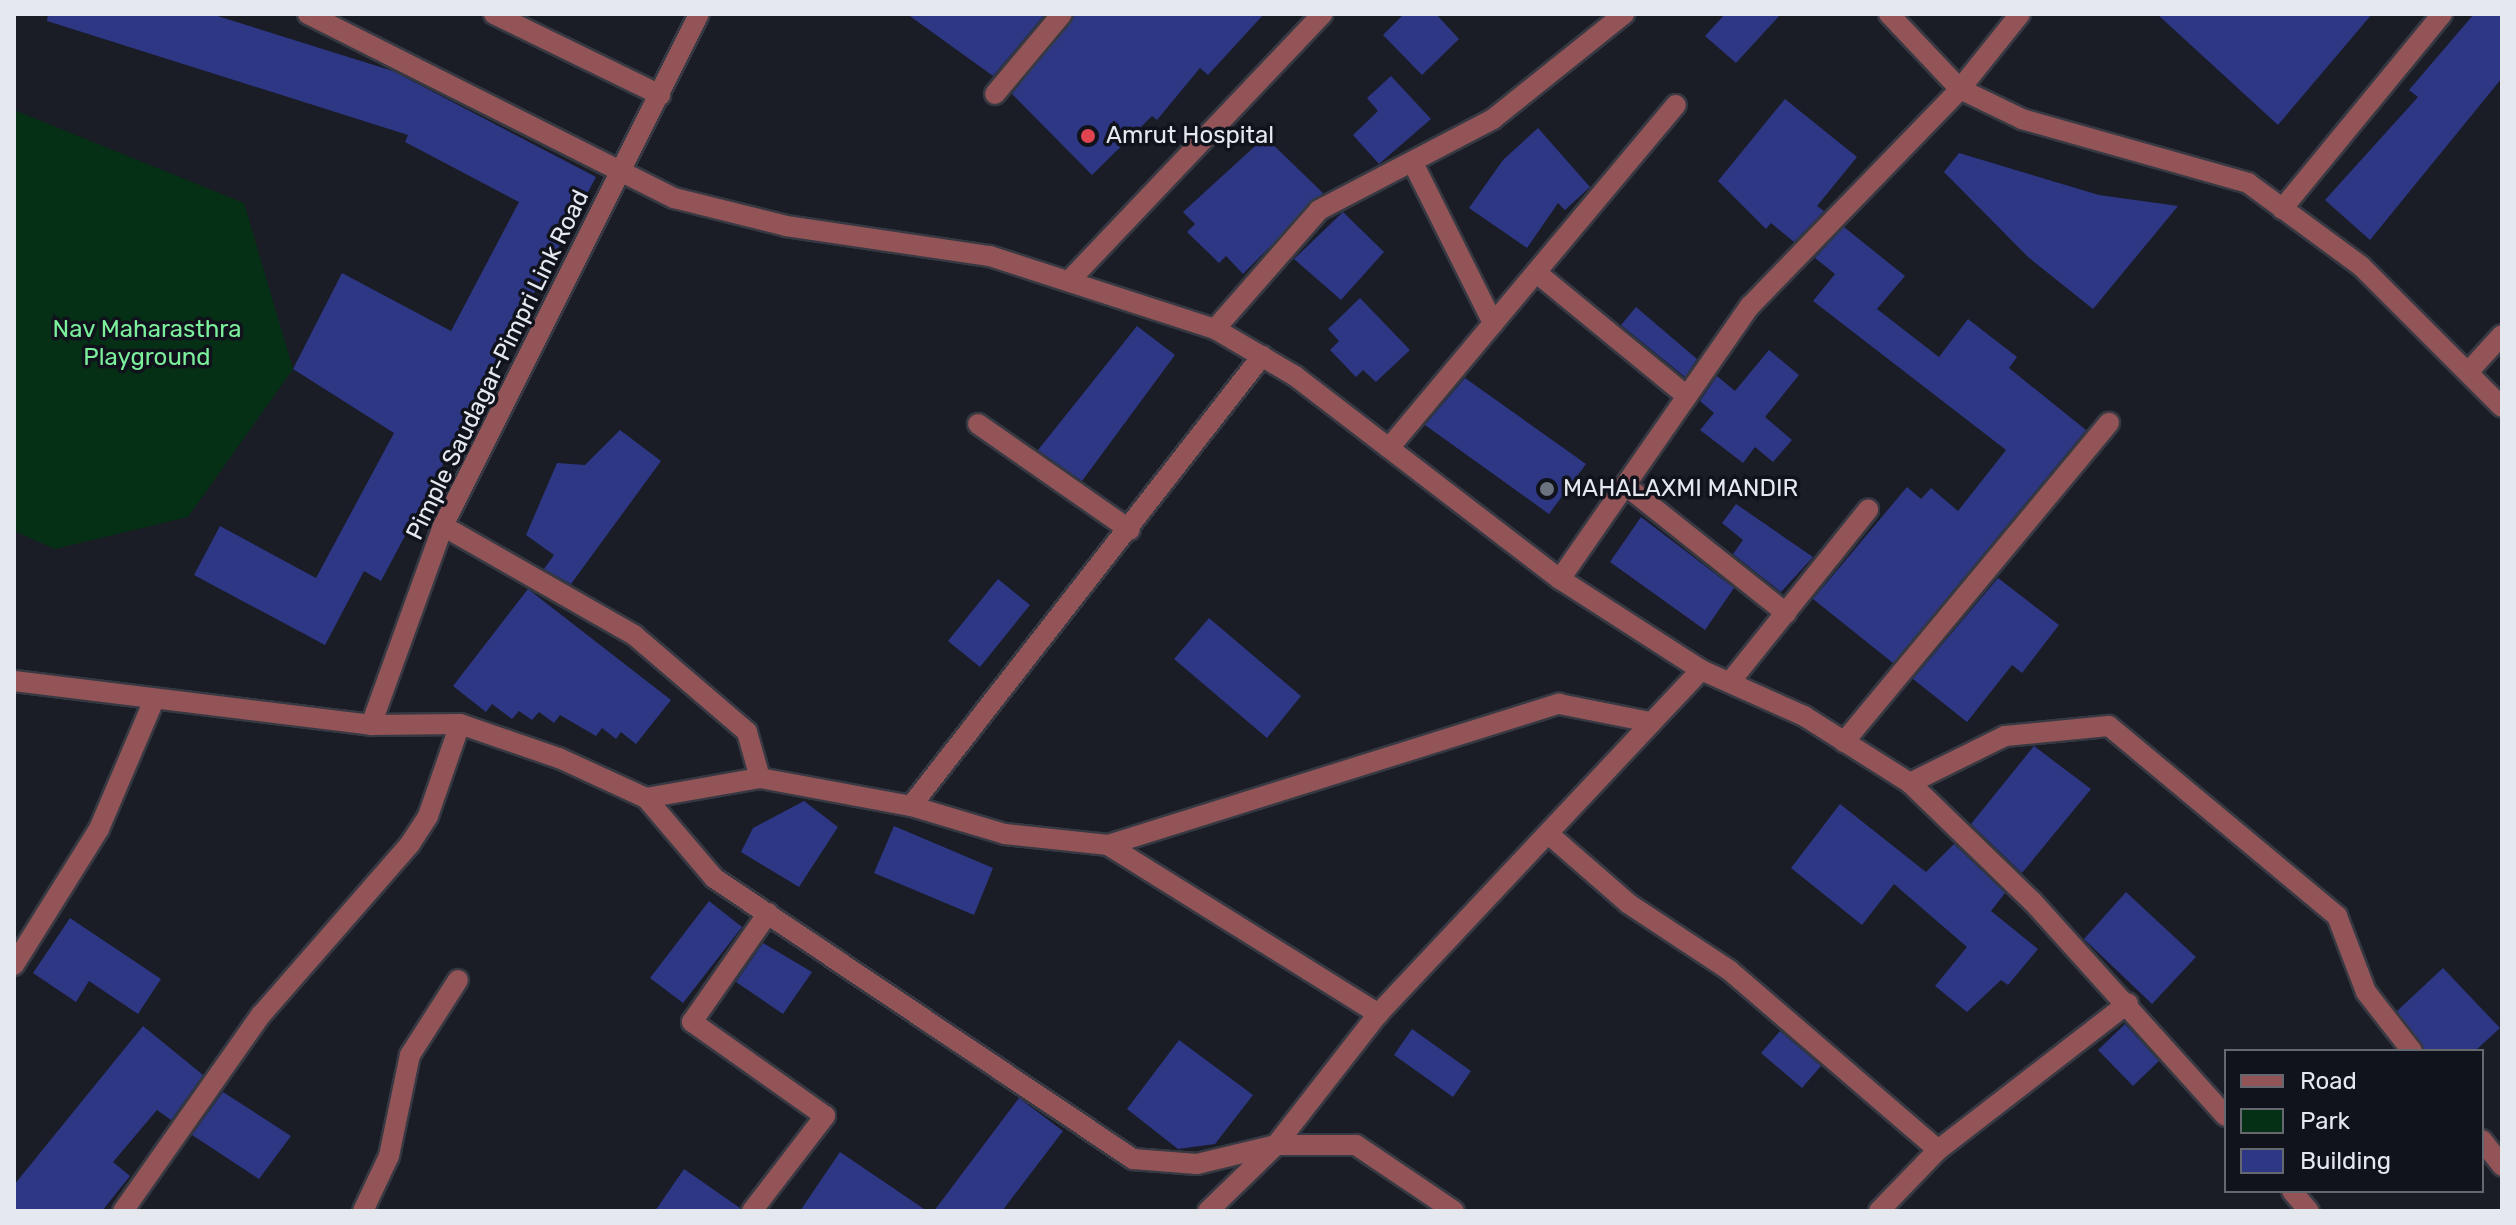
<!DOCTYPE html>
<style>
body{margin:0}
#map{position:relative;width:2516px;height:1225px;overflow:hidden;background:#1a1c26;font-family:Rubik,sans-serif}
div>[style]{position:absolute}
.green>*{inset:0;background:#063015}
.building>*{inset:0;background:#2d3784}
.roads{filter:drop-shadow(2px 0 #373942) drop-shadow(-2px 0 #373942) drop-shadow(0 2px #373942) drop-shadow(0 -2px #373942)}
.service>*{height:20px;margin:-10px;padding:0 10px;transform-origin:10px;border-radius:10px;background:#935458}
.minor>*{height:20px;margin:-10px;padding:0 10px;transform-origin:10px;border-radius:10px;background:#935458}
.tertiary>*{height:20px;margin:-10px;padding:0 10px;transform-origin:10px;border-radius:10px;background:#935458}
.dots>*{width:22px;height:22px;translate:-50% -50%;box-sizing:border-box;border:4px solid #11131c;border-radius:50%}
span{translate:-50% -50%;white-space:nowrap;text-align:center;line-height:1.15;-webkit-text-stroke:7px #11131c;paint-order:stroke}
.poi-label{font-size:24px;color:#e6e8ef}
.left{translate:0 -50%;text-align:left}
.park-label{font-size:24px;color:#7bef9b}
.street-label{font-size:24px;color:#e6e8ef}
.frame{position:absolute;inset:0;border:16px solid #e6e8ef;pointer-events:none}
.legend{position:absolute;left:2224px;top:1049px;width:260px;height:144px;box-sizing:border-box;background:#11131c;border:2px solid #666870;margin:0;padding:10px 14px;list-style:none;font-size:24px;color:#e6e8ef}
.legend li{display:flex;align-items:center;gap:16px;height:40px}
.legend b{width:40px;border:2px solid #666870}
</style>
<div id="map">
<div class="green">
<i style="clip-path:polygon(14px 110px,244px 203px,293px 369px,188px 517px,55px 549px,14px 531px)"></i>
</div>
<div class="building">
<i style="clip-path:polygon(48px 14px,211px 14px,393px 71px,596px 177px,381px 581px,364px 571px,325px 645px,194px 575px,220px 526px,316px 578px,394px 433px,293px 369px,342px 273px,451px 331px,519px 202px,405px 142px,408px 135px,47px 21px)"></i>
<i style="clip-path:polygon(907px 14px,1045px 14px,993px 76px)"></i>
<i style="clip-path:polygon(1075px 14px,1264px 14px,1208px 75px,1200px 68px,1157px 120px,1152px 116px,1092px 175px,1012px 94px)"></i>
<i style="clip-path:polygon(1404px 14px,1436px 14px,1459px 39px,1422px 75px,1383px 35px)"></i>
<i style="clip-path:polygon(1725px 14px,1781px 14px,1736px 63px,1705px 36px)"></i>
<i style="clip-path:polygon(2157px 14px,2372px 14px,2278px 125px)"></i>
<i style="clip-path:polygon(2474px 14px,2502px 14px,2502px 78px,2370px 240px,2325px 200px,2418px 97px,2409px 90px)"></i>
<i style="clip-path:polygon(1391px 76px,1431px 119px,1379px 164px,1353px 135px,1378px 111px,1367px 98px)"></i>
<i style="clip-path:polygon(1785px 99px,1857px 157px,1817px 206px,1824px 211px,1794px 242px,1771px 223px,1766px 229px,1718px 181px)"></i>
<i style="clip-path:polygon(1538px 128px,1590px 187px,1565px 210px,1558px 203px,1527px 248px,1469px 208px,1503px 160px)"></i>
<i style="clip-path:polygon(1265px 137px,1323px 193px,1243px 274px,1226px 256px,1219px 263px,1187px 232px,1195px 224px,1183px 212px)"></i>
<i style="clip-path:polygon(1959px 153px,2099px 195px,2178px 206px,2093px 309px,2028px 257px,1944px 172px)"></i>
<i style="clip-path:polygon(1343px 212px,1384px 252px,1341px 300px,1294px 259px)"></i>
<i style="clip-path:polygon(1844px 227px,1905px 276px,1877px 309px,1939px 357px,1968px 319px,2017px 357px,2009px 368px,2086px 430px,1893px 663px,1813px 599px,1907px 487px,1921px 499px,1931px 488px,1958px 511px,2006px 450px,1813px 301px,1835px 274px,1815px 258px)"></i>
<i style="clip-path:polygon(1360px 298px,1410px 350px,1376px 382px,1363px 370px,1356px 377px,1330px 350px,1339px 341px,1328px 329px)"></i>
<i style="clip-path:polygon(1636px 307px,1697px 359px,1685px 377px,1621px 325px)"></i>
<i style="clip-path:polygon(1137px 326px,1175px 355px,1082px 481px,1038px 450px)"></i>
<i style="clip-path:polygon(1769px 350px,1799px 375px,1765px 417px,1792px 440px,1773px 462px,1755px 447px,1743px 463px,1700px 430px,1714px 413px,1700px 401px,1717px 376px,1735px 391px)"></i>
<i style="clip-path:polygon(1465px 378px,1586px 464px,1549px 514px,1425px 425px)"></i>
<i style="clip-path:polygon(620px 430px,661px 461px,571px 584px,544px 569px,554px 555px,526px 535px,557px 463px,585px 465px)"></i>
<i style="clip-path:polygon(1736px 504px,1813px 557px,1781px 592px,1733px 554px,1743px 540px,1722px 523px)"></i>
<i style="clip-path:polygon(1641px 517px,1734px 588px,1705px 630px,1610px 562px)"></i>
<i style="clip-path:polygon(1998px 578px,2059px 625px,2022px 673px,2012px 665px,1967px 722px,1913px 679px)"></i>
<i style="clip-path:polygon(998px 579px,1030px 605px,980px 667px,948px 641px)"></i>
<i style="clip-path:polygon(528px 589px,671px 700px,636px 744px,621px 732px,616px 739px,602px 728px,596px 736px,560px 715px,554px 723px,539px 712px,532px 720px,519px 711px,512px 719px,492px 704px,486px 712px,453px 686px)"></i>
<i style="clip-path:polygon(1209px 618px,1301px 696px,1267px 738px,1174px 659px)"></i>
<i style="clip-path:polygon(2034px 746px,2091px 789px,2022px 873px,1971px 824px)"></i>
<i style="clip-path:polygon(804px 801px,838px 827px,799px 887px,741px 852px,753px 828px)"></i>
<i style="clip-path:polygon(1840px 804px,1926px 872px,1954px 844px,2005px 893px,1991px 911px,2038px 949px,2008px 985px,2001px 980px,1967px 1012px,1935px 986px,1967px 947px,1894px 884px,1862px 925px,1791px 868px)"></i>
<i style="clip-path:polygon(894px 826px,993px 868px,974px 915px,874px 873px)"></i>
<i style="clip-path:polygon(2126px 892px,2196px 957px,2152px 1004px,2084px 939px)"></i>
<i style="clip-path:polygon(709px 901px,742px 927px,683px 1003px,650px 978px)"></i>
<i style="clip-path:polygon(70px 918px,161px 979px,138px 1014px,89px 981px,76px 1002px,33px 973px)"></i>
<i style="clip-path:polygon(763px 943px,812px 972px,783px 1014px,736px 982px)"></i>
<i style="clip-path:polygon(2443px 968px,2500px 1028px,2475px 1051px,2425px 1051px,2397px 1011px)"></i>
<i style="clip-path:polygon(2125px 1024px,2159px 1061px,2133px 1086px,2098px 1050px)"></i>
<i style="clip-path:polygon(143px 1026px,203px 1075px,171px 1120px,157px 1110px,113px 1162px,130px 1176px,102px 1211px,14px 1211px,14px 1185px)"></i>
<i style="clip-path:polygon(1412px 1029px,1471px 1071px,1453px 1097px,1394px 1055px)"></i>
<i style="clip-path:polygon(1780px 1031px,1821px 1066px,1802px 1088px,1761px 1053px)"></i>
<i style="clip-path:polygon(1179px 1040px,1253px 1095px,1215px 1144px,1178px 1149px,1127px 1109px)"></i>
<i style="clip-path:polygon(223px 1092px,291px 1136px,259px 1179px,192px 1135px)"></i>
<i style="clip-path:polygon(1019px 1098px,1063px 1131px,1002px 1211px,934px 1211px)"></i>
<i style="clip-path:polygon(840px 1152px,927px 1211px,800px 1211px)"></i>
<i style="clip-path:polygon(684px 1169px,740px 1208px,739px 1211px,655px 1211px)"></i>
</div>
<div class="roads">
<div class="service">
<i style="left:494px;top:14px;width:185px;rotate:26deg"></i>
<i style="left:995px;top:94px;width:104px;rotate:-50.1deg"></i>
<i style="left:1625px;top:485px;width:206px;rotate:38.5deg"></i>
<i style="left:1730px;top:682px;width:221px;rotate:-51.3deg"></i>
<i style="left:1844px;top:742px;width:415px;rotate:-50.3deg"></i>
</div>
<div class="minor">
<i style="left:308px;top:14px;width:410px;rotate:26.7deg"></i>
<i style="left:674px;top:198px;width:115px;rotate:14deg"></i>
<i style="left:786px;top:226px;width:206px;rotate:8.4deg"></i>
<i style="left:990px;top:256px;width:237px;rotate:18deg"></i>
<i style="left:1215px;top:329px;width:93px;rotate:30.4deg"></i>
<i style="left:1295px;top:376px;width:334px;rotate:37.5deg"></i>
<i style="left:1560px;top:579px;width:168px;rotate:32.8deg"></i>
<i style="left:1701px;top:670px;width:113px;rotate:24.1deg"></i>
<i style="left:1804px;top:716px;width:125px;rotate:32.3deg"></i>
<i style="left:1910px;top:783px;width:171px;rotate:44.1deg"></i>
<i style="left:2033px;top:902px;width:288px;rotate:48deg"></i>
<i style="left:1889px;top:14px;width:103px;rotate:46.6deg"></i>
<i style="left:1960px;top:89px;width:69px;rotate:25.8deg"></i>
<i style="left:2022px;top:119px;width:235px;rotate:15.8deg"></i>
<i style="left:2248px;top:183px;width:140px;rotate:36.3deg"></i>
<i style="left:2361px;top:266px;width:199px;rotate:45deg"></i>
<i style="left:1414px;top:165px;width:177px;rotate:63.4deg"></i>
<i style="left:2282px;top:209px;width:252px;rotate:-50.6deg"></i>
<i style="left:1537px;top:273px;width:194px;rotate:39.4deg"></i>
<i style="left:1069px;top:281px;width:368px;rotate:-46.5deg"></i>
<i style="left:1215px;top:329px;width:158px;rotate:-48.8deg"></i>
<i style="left:1319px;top:210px;width:196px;rotate:-27.6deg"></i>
<i style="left:1493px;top:119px;width:168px;rotate:-38.7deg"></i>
<i style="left:2470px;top:370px;width:47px;rotate:-47.6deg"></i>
<i style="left:978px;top:424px;width:185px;rotate:34.9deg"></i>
<i style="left:1389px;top:448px;width:447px;rotate:-50.1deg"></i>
<i style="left:443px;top:526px;width:220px;rotate:29.7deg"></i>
<i style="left:634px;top:635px;width:149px;rotate:40.6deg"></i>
<i style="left:747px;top:732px;width:48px;rotate:74.2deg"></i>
<i style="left:1560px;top:579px;width:333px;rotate:-55.2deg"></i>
<i style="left:1750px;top:306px;width:302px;rotate:-45.9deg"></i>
<i style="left:1960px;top:89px;width:96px;rotate:-51.3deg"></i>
<i style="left:1910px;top:783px;width:106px;rotate:-26.3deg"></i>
<i style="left:2005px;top:736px;width:104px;rotate:-5.5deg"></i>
<i style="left:2109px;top:726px;width:297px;rotate:39.8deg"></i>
<i style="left:2337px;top:916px;width:81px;rotate:69.1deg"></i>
<i style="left:2366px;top:992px;width:75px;rotate:52.1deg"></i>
<i style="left:646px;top:798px;width:116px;rotate:-10deg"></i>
<i style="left:760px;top:778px;width:154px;rotate:10.5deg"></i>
<i style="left:911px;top:806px;width:98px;rotate:16.6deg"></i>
<i style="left:1005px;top:834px;width:104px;rotate:6.1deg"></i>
<i style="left:1108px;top:845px;width:473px;rotate:-17.4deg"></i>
<i style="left:1559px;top:704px;width:93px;rotate:11.2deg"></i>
<i style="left:911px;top:806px;width:571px;rotate:-52.05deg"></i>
<i style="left:1551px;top:836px;width:103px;rotate:41.1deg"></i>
<i style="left:1629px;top:904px;width:120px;rotate:33.4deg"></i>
<i style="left:1729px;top:970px;width:276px;rotate:40.7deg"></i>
<i style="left:1108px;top:845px;width:319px;rotate:32deg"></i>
<i style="left:14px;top:965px;width:160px;rotate:-58deg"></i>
<i style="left:99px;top:829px;width:140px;rotate:-66.9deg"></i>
<i style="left:2482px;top:1140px;width:33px;rotate:52deg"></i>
<i style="left:2292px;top:1191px;width:26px;rotate:50deg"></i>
<i style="left:123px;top:1211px;width:240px;rotate:-54.9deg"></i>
<i style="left:261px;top:1015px;width:227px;rotate:-48.9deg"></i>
<i style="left:410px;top:844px;width:33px;rotate:-57deg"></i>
<i style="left:428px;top:816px;width:97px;rotate:-70.8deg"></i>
<i style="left:363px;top:1211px;width:61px;rotate:-64.7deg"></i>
<i style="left:389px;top:1156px;width:103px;rotate:-78.3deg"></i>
<i style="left:410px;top:1055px;width:89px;rotate:-57.4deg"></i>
<i style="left:752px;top:1211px;width:120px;rotate:-52.5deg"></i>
<i style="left:825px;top:1116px;width:163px;rotate:-144.7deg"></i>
<i style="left:692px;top:1022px;width:133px;rotate:-55.1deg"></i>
<i style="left:1208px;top:1211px;width:95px;rotate:-44.1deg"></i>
<i style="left:1276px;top:1145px;width:166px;rotate:-52.1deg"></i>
<i style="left:1378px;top:1014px;width:472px;rotate:-46.8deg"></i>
<i style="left:1879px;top:1211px;width:85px;rotate:-46deg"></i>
<i style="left:1938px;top:1150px;width:240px;rotate:-37.7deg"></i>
</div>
<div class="tertiary">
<i style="left:14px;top:681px;width:360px;rotate:7deg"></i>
<i style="left:371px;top:725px;width:89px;rotate:-0.6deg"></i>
<i style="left:460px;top:724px;width:105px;rotate:19deg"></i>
<i style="left:559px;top:758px;width:96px;rotate:24.7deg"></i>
<i style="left:646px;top:798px;width:105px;rotate:49.6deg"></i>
<i style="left:714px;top:878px;width:505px;rotate:33.85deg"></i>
<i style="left:1133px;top:1159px;width:64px;rotate:4.5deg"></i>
<i style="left:1197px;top:1164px;width:81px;rotate:-13.5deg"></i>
<i style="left:1276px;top:1145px;width:80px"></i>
<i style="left:1356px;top:1145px;width:118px;rotate:34deg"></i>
<i style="left:371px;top:725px;width:212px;rotate:-70.1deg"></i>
<i style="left:443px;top:526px;width:572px;rotate:-63.43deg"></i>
</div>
</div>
<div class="dots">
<i style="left:1088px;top:136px;background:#e0444e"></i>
<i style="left:1547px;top:489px;background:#6b7280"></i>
</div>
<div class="poi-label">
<span class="left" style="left:1106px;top:136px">Amrut Hospital</span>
<span class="left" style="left:1563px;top:489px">MAHALAXMI MANDIR</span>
</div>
<div class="park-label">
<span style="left:147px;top:344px">Nav Maharasthra<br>Playground</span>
</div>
<div class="street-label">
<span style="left:498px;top:365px;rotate:-64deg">Pimple Saudagar-Pimpri Link Road</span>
</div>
<div class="frame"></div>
<ul class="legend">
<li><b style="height:10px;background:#935458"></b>Road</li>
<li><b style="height:22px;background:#063015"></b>Park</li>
<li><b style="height:22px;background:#2d3784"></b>Building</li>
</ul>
</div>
